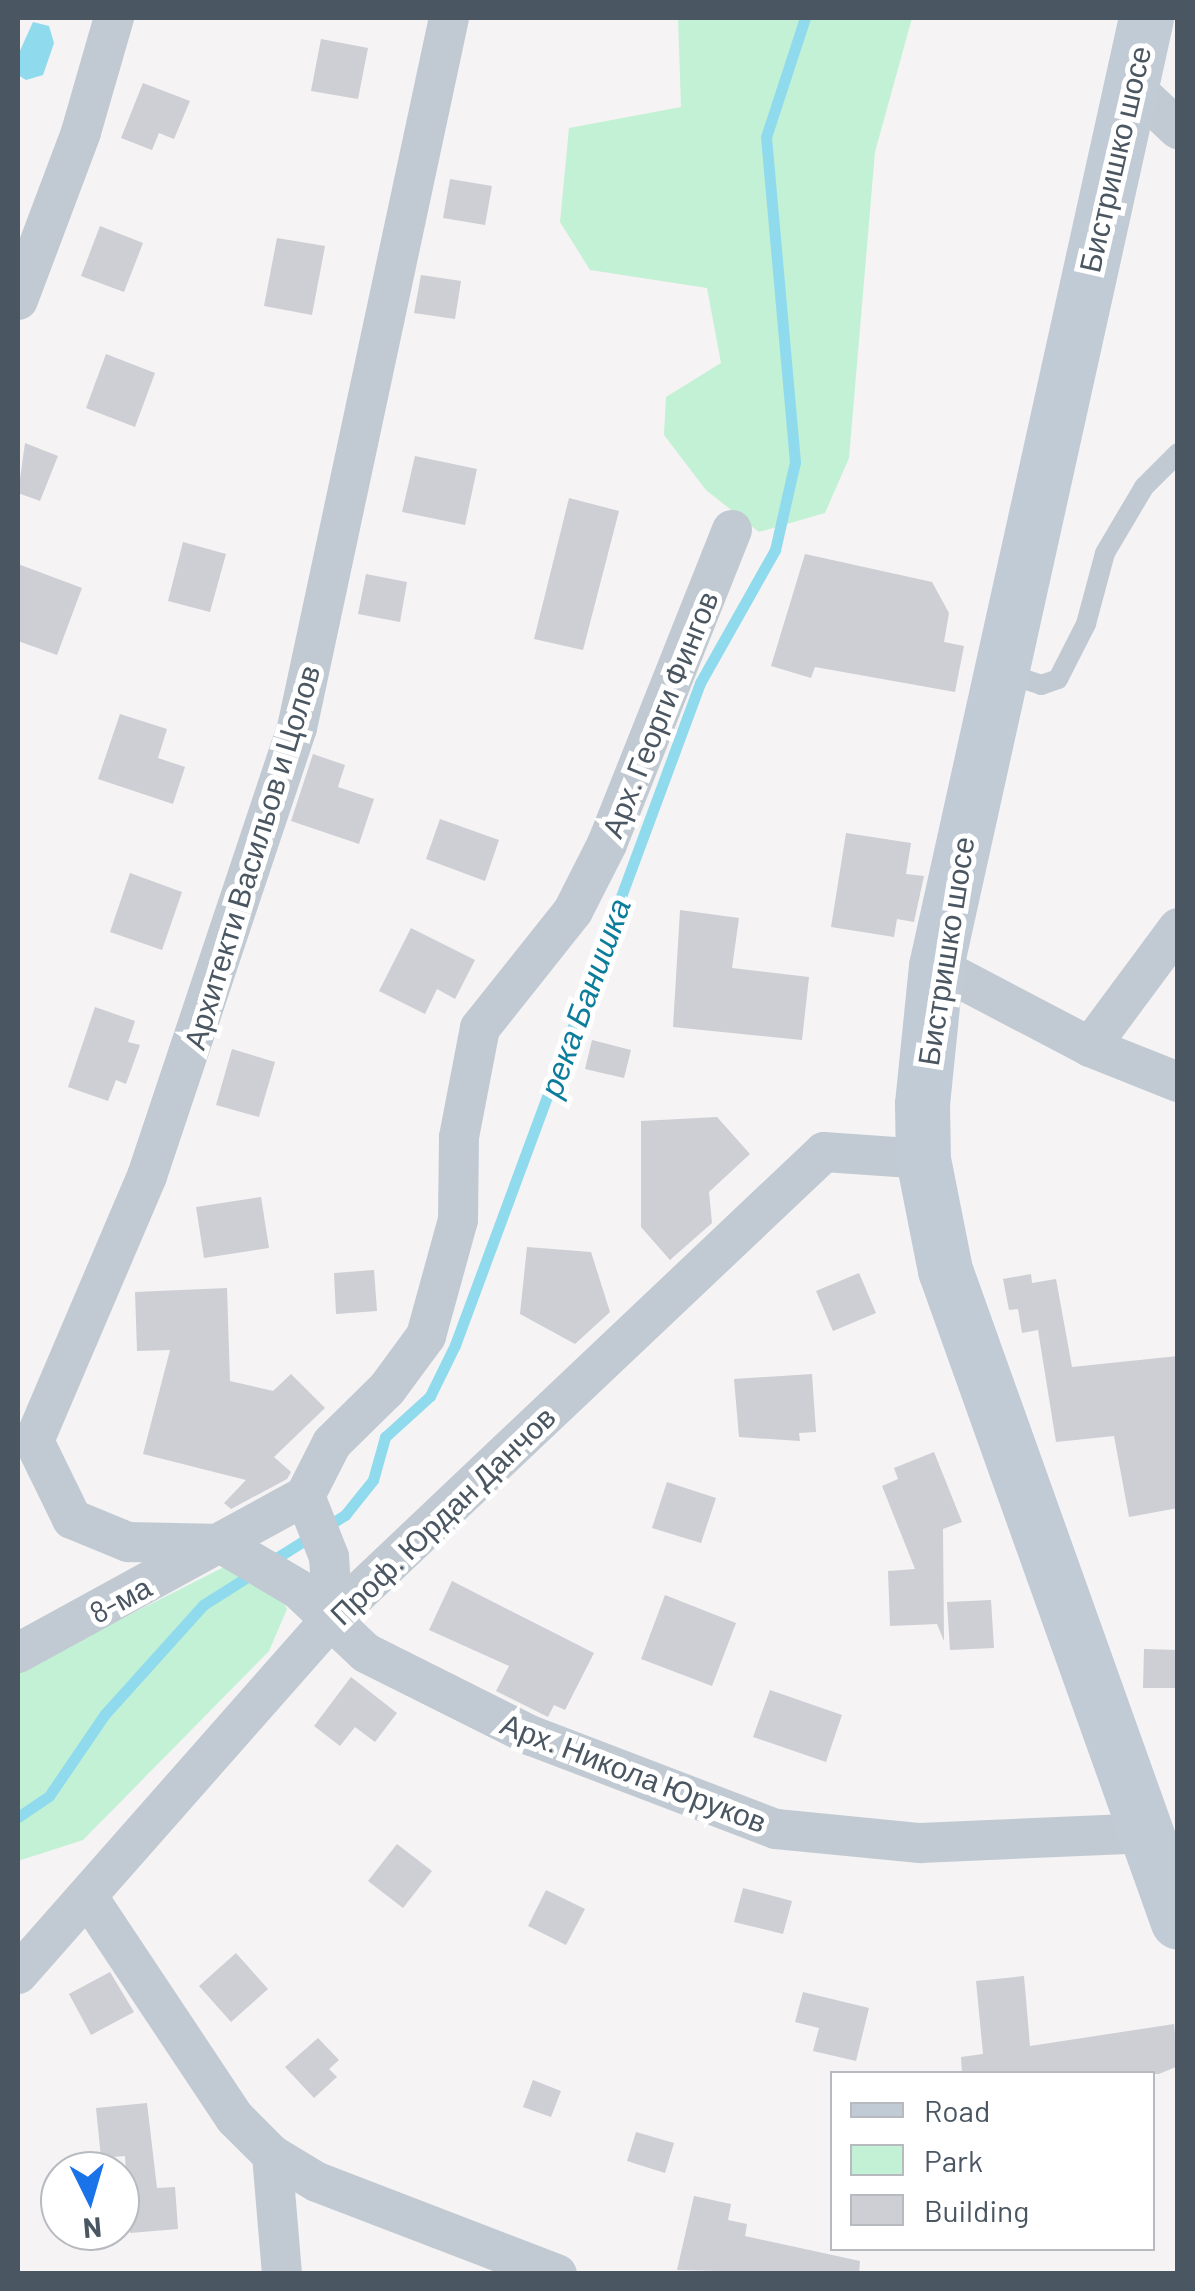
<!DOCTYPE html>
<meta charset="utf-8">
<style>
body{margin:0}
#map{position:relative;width:1195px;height:2291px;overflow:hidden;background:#f5f3f3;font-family:Barlow,sans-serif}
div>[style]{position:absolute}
.green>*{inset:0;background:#c3f1d5}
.water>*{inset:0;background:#90daee}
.stream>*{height:11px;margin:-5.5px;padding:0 5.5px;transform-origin:5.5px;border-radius:5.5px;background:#90daee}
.building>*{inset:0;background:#cdcfd5}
.lane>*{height:20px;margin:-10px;padding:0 10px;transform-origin:10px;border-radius:10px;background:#c1cad2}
.street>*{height:40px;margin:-20px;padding:0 20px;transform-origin:20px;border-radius:20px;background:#c1cad2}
.secondary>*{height:55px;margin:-27.5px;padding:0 27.5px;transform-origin:27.5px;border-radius:27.5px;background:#c1cbd6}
span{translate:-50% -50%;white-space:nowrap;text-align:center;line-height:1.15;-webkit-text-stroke:10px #fff;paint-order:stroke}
.street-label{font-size:30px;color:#4a5661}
.water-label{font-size:32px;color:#0c7c9b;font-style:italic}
.frame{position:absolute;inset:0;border:20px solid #4a5661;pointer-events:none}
.legend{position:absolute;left:830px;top:2071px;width:325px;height:180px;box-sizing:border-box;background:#fff;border:2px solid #b7bbc0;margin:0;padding:12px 18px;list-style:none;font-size:30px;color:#4a5661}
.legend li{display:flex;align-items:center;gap:20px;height:50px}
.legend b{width:50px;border:2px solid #b7bbc0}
.north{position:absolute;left:40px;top:2151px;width:100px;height:100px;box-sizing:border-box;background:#fff;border:2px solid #b7bbc0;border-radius:50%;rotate:175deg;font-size:28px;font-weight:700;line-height:40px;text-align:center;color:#4a5661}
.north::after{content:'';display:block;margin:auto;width:35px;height:45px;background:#1a73e8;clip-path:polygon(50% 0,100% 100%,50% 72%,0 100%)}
</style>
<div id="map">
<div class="green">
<i style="clip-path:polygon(678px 18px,912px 18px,875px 152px,849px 458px,825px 513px,759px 532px,706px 490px,664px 435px,666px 397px,721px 363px,707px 288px,590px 270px,560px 222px,569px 128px,681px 107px)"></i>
<i style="clip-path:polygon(224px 1567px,277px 1589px,287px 1609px,269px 1651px,83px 1840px,18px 1861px,18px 1671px)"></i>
</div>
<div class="water">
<i style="clip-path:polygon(33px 22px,49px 26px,54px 43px,43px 75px,26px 80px,18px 75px,18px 55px)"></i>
</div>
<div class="stream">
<i style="left:270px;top:1562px;width:89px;rotate:-32.1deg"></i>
<i style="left:345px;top:1515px;width:45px;rotate:-51.3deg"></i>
<i style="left:373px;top:1480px;width:45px;rotate:-74.4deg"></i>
<i style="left:385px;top:1437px;width:61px;rotate:-42.3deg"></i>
<i style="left:430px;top:1396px;width:57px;rotate:-63.9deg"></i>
<i style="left:455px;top:1345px;width:706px;rotate:-69.69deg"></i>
<i style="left:700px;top:683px;width:153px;rotate:-60.6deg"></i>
<i style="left:775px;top:550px;width:90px;rotate:-77.2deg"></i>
<i style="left:795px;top:462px;width:326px;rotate:-95.1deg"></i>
<i style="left:766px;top:137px;width:125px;rotate:-71.9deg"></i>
<i style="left:18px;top:1817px;width:37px;rotate:-34deg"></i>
<i style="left:49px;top:1796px;width:99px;rotate:-55.7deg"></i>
<i style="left:105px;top:1714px;width:147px;rotate:-48deg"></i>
<i style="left:203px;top:1605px;width:62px;rotate:-32.4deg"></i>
</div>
<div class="building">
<i style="clip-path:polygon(321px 39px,368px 48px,358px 99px,311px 91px)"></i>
<i style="clip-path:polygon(143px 83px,190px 101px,174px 139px,159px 133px,152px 150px,121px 138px)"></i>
<i style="clip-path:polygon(450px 179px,492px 186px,485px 225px,443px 218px)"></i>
<i style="clip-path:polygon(100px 226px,143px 243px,124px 292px,81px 276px)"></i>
<i style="clip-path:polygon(277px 238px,325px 246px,312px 315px,264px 306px)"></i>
<i style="clip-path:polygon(421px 275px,461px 281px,455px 319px,414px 313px)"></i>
<i style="clip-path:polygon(106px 354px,155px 373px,135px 427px,86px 408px)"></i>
<i style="clip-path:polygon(25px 443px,58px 456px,40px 501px,18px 493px)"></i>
<i style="clip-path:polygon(415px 456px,477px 469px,465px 525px,402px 512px)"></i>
<i style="clip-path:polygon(569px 498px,619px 511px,583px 650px,534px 639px)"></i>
<i style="clip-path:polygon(183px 542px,226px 554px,210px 612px,168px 601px)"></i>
<i style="clip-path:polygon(805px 554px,932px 582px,949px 613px,944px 642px,964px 646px,955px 692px,815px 667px,811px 678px,771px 666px)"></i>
<i style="clip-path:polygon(18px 564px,82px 588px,57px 655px,18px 641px)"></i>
<i style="clip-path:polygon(366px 574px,407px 582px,400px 622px,358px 614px)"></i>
<i style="clip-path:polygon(120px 714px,167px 729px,158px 758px,185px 767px,173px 804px,98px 779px)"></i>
<i style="clip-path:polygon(313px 754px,345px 765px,338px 787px,374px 799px,359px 844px,291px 821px)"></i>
<i style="clip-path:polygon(440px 819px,499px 840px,485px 881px,426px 859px)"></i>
<i style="clip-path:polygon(846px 833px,911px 843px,906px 874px,924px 876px,914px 922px,897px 919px,894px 937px,831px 927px)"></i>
<i style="clip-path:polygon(130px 873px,182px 892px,162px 950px,110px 932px)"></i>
<i style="clip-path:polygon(680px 910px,739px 918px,732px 968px,809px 977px,802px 1040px,673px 1027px)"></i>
<i style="clip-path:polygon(411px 928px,475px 960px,455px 999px,437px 989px,425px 1014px,379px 991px)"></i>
<i style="clip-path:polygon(95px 1007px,135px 1021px,128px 1042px,140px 1045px,126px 1084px,116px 1080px,108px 1101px,68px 1087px)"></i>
<i style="clip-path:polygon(592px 1040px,631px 1050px,624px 1078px,585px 1069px)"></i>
<i style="clip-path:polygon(232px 1049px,275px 1062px,259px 1117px,216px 1105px)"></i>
<i style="clip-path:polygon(717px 1117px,750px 1154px,709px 1192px,712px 1223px,670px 1260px,641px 1227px,641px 1121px)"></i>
<i style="clip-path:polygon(261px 1197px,269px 1248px,204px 1258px,196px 1207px)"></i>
<i style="clip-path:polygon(527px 1247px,591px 1252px,610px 1312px,575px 1344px,520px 1314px)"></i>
<i style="clip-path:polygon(374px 1270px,377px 1311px,336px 1314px,334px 1273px)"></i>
<i style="clip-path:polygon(859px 1273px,876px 1313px,833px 1331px,816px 1291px)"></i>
<i style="clip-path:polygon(1031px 1274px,1032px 1283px,1056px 1279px,1072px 1367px,1178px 1356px,1178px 1508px,1129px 1517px,1114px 1436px,1056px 1442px,1038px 1330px,1022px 1333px,1018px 1309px,1009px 1310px,1003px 1279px)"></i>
<i style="clip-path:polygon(227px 1288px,230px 1381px,273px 1391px,291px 1374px,325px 1408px,274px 1457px,291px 1472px,287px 1479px,231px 1509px,224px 1503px,246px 1480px,143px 1454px,170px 1350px,137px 1351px,135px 1292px)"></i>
<i style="clip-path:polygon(812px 1374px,816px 1432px,799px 1433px,800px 1441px,739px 1437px,734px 1379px)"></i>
<i style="clip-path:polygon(934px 1452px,962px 1522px,943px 1529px,944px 1641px,937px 1624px,890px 1626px,888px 1571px,915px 1569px,882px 1486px,898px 1479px,894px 1468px)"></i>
<i style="clip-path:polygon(667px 1482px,716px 1498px,701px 1543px,652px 1528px)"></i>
<i style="clip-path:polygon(452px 1581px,594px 1653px,565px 1710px,554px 1705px,548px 1717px,496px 1691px,509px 1666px,429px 1630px)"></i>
<i style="clip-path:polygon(665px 1595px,736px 1623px,712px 1686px,641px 1659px)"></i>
<i style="clip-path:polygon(991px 1600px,994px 1648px,950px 1650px,947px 1602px)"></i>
<i style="clip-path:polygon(1144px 1649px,1178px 1650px,1178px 1688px,1143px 1688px)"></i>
<i style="clip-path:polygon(351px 1677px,397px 1713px,375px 1742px,355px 1727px,340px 1746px,314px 1726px)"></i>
<i style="clip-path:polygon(770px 1690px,842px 1715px,826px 1762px,753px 1737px)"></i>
<i style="clip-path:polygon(397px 1844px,432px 1871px,403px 1908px,368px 1881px)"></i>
<i style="clip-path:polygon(743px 1888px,792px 1901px,783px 1934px,734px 1922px)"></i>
<i style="clip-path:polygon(546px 1890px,585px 1909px,566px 1945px,528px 1926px)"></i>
<i style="clip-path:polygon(236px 1953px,268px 1989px,231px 2022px,199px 1986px)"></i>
<i style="clip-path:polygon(110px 1972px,134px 2012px,91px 2035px,69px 1994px)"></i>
<i style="clip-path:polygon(1024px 1976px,1030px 2046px,1174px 2024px,1178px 2066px,1159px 2074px,962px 2074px,961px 2057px,983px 2054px,976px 1981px)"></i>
<i style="clip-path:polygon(803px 1992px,869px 2008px,856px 2061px,813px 2051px,819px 2028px,795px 2022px)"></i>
<i style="clip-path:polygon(318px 2038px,339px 2060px,329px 2069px,337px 2077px,314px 2098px,285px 2067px)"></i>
<i style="clip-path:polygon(533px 2080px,561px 2091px,551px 2117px,523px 2107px)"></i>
<i style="clip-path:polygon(147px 2103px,157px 2188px,175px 2187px,178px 2229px,130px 2233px,125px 2156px,101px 2158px,96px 2108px)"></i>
<i style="clip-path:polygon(636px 2132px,674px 2143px,665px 2173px,627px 2161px)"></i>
<i style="clip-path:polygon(694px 2196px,731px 2204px,728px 2220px,747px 2224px,745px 2236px,860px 2261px,859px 2274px,677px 2270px)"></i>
</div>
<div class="lane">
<i style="left:1005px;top:673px;width:38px;rotate:18deg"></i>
<i style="left:1041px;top:685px;width:18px;rotate:-19deg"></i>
<i style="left:1058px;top:679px;width:62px;rotate:-63deg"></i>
<i style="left:1086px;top:624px;width:73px;rotate:-75deg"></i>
<i style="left:1105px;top:553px;width:77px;rotate:-59.4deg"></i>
<i style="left:1144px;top:487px;width:48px;rotate:-45deg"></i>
</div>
<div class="street">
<i style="left:1130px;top:84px;width:66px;rotate:43.2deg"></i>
<i style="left:18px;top:300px;width:179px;rotate:-69.4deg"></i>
<i style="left:81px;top:132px;width:119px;rotate:-73.9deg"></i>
<i style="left:936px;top:966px;width:174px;rotate:27.7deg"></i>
<i style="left:1090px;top:1047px;width:95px;rotate:21.7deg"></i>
<i style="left:1090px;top:1047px;width:148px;rotate:-53.5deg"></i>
<i style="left:34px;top:1441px;width:288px;rotate:-66.9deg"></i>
<i style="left:147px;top:1176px;width:472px;rotate:-71.5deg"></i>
<i style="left:297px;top:728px;width:726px;rotate:-77.92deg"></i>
<i style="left:34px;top:1441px;width:87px;rotate:64deg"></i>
<i style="left:72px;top:1519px;width:61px;rotate:22.3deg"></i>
<i style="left:128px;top:1542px;width:94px;rotate:1.2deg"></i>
<i style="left:222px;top:1544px;width:88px;rotate:30.6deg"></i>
<i style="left:298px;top:1589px;width:93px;rotate:43.3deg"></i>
<i style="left:366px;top:1653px;width:186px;rotate:26.6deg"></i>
<i style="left:532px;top:1736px;width:261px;rotate:20.9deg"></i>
<i style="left:776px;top:1829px;width:145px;rotate:5.6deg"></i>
<i style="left:920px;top:1843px;width:225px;rotate:-2.5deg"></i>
<i style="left:305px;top:1496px;width:66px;rotate:68.5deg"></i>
<i style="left:329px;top:1557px;width:60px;rotate:86.2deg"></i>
<i style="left:18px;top:1653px;width:327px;rotate:-28.7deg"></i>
<i style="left:305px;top:1496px;width:59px;rotate:-63deg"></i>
<i style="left:332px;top:1443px;width:77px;rotate:-44.5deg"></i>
<i style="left:387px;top:1389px;width:66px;rotate:-53.7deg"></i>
<i style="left:426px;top:1336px;width:120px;rotate:-74.6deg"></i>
<i style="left:458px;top:1220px;width:83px;rotate:-89.3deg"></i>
<i style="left:459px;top:1137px;width:111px;rotate:-79.1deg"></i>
<i style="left:480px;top:1028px;width:149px;rotate:-51.5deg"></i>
<i style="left:573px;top:911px;width:75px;rotate:-63.1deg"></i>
<i style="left:607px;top:844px;width:338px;rotate:-68.3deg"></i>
<i style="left:88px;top:1897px;width:265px;rotate:56.4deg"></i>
<i style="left:235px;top:2118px;width:52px;rotate:45deg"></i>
<i style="left:272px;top:2155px;width:52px;rotate:31deg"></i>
<i style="left:317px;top:2182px;width:257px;rotate:21deg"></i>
<i style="left:18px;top:1974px;width:476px;rotate:-48.6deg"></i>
<i style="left:333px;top:1617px;width:676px;rotate:-43.44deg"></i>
<i style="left:824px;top:1152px;width:99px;rotate:4deg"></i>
<i style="left:272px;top:2155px;width:119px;rotate:85.2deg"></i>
</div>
<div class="secondary">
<i style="left:1146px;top:18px;width:971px;rotate:102.49deg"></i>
<i style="left:936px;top:966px;width:139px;rotate:95.8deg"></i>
<i style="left:922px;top:1104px;width:55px;rotate:89deg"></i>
<i style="left:923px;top:1159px;width:113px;rotate:78.8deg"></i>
<i style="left:945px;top:1270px;width:692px;rotate:70.34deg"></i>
</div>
<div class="street-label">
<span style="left:1114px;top:159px;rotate:-77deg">Бистришко шосе</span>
<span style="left:659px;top:714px;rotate:-68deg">Арх. Георги Фингов</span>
<span style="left:251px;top:857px;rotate:-73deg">Архитекти Васильов и Цолов</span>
<span style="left:945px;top:951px;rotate:-81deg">Бистришко шосе</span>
<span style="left:442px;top:1515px;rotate:-44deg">Проф. Юрдан Данчов</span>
<span style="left:120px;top:1599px;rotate:-28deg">8-ма</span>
<span style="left:634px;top:1772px;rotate:21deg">Арх. Никола Юруков</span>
</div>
<div class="water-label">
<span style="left:584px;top:997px;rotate:-70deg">река Банишка</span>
</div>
<div class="frame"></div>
<ul class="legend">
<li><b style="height:12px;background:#c1cbd6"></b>Road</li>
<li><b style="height:28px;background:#c3f1d5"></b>Park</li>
<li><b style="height:28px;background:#cdcfd5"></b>Building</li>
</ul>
<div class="north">N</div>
</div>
